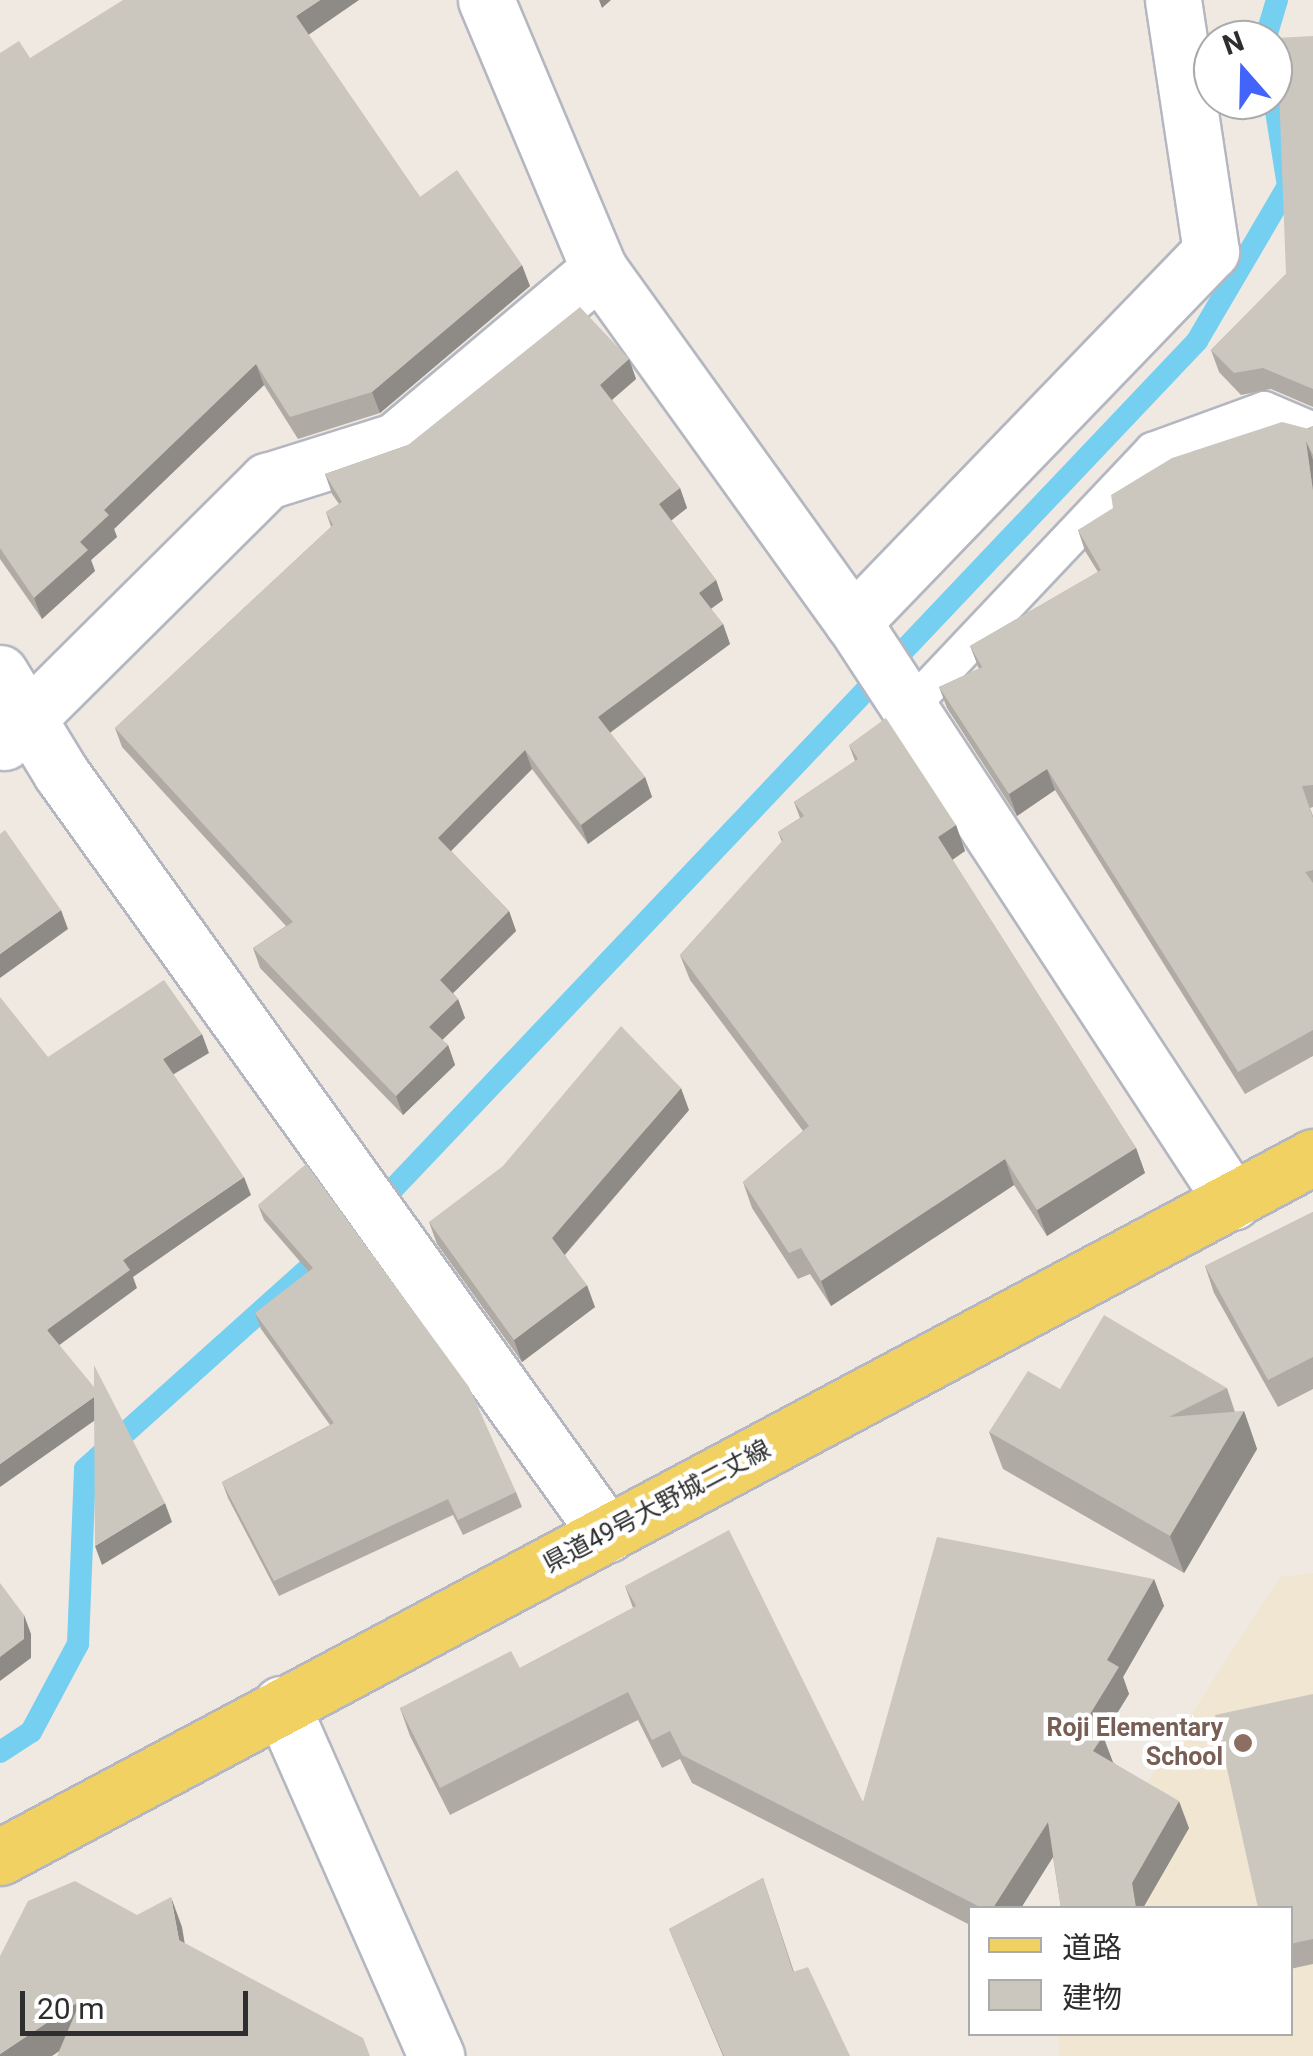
<!DOCTYPE html>
<meta charset="utf-8">
<style>
body{margin:0}
#map{position:relative;width:1313px;height:2056px;overflow:hidden;background:#efe9e1;font-family:Roboto,"Noto Sans JP",sans-serif}
div>[style]{position:absolute}
.education>*{inset:0;background:#f0e6d1}
.stream>*{height:22px;margin:-11px;padding:0 11px;transform-origin:11px;border-radius:11px;background:#75cff0}
.roads{filter:drop-shadow(2px 0 #b4b7c1) drop-shadow(-2px 0 #b4b7c1) drop-shadow(0 2px #b4b7c1) drop-shadow(0 -2px #b4b7c1)}
.lane>*{height:35px;margin:-17.5px;padding:0 17.5px;transform-origin:17.5px;border-radius:17.5px;background:#fff}
.street>*{height:55px;margin:-27.5px;padding:0 27.5px;transform-origin:27.5px;border-radius:27.5px;background:#fff}
.primary>*{height:55px;margin:-27.5px;padding:0 27.5px;transform-origin:27.5px;border-radius:27.5px;background:#f2d163}
.wall>*{inset:0;background:#afaba4}
.shaded-wall>*{inset:0;background:#8e8b86}
.building>*{inset:0;background:#cbc7bf}
.dots>*{width:28px;height:28px;translate:-50% -50%;box-sizing:border-box;border:5px solid #fff;border-radius:50%}
span{translate:-50% -50%;white-space:nowrap;text-align:center;line-height:1.15;-webkit-text-stroke:9px #fff;paint-order:stroke}
.street-label{font-size:25px;color:#2e2e2e}
.education-label{font-size:25px;color:#785e54;font-weight:700}
.right{translate:-100% -50%;text-align:right}
.legend{position:absolute;left:968px;top:1906px;width:325px;height:130px;box-sizing:border-box;background:#fff;border:2px solid #ababab;margin:0;padding:12px 18px;list-style:none;font-size:30px;color:#2e2e2e}
.legend li{display:flex;align-items:center;gap:20px;height:50px}
.legend b{width:50px;border:2px solid #ababab}
.north{position:absolute;left:1193px;top:20px;width:100px;height:100px;box-sizing:border-box;background:#fff;border:2px solid #ababab;border-radius:50%;rotate:340deg;font-size:28px;font-weight:700;line-height:40px;text-align:center;color:#2e2e2e}
.north::after{content:'';display:block;margin:auto;width:35px;height:45px;background:#4264fb;clip-path:polygon(50% 0,100% 100%,50% 72%,0 100%)}
.scale{position:absolute;left:20px;top:1991px;width:228px;height:45px;box-sizing:border-box;border:5px solid #2e2e2e;border-top:0;padding-left:12px;font-size:30px;line-height:35px;white-space:nowrap;color:#2e2e2e;-webkit-text-stroke:8px #fff;paint-order:stroke}
</style>
<div id="map">
<div class="education">
<i style="clip-path:polygon(1313px 1573px,1313px 2056px,1060px 2056px,1057px 2034px,1290px 2034px,1290px 1908px,1066px 1908px,1280px 1577px)"></i>
</div>
<div class="stream">
<i style="left:1265px;top:40px;width:42px;rotate:-73.3deg"></i>
<i style="left:373px;top:1210px;width:1198px;rotate:-46.52deg"></i>
<i style="left:1197px;top:341px;width:180px;rotate:-59.6deg"></i>
<i style="left:1288px;top:186px;width:95px;rotate:-99.1deg"></i>
<i style="left:0;top:1752px;width:37px;rotate:-33deg"></i>
<i style="left:31px;top:1732px;width:100px;rotate:-61.9deg"></i>
<i style="left:78px;top:1644px;width:175px;rotate:-87.7deg"></i>
<i style="left:85px;top:1469px;width:325px;rotate:-41.9deg"></i>
</div>
<div class="roads">
<div class="lane">
<i style="left:911px;top:705px;width:351px;rotate:-46.6deg"></i>
<i style="left:1152px;top:450px;width:119px;rotate:-20.1deg"></i>
<i style="left:1264px;top:409px;width:53px;rotate:23.2deg"></i>
</div>
<div class="street">
<i style="left:486px;top:0;width:292px;rotate:67.2deg"></i>
<i style="left:599px;top:269px;width:435px;rotate:54.3deg"></i>
<i style="left:1173px;top:0;width:254px;rotate:81.4deg"></i>
<i style="left:1211px;top:251px;width:516px;rotate:133.98deg"></i>
<i style="left:853px;top:622px;width:693px;rotate:56.77deg"></i>
<i style="left:0;top:673px;width:117px;rotate:58.6deg"></i>
<i style="left:61px;top:773px;width:937px;rotate:54.34deg"></i>
<i style="left:4px;top:742px;width:371px;rotate:-44.8deg"></i>
<i style="left:267px;top:481px;width:134px;rotate:-17.4deg"></i>
<i style="left:395px;top:441px;width:267px;rotate:-40.1deg"></i>
<i style="left:281px;top:1704px;width:385px;rotate:66.2deg"></i>
</div>
<div class="primary">
<i style="left:0;top:1857px;width:1488px;rotate:-28.06deg"></i>
</div>
</div>
<div class="wall">
<i style="clip-path:polygon(308px 35px,420px 197px,530px 286px,380px 413px,298px 439px,264px 385px,114px 529px,117px 537px,91px 560px,95px 571px,42px 619px,0 559px,0 53px,30px 58px)"></i>
<i style="clip-path:polygon(1313px 36px,1313px 407px,1271px 389px,1241px 395px,1219px 372px,1211px 350px,1286px 274px)"></i>
<i style="clip-path:polygon(629px 359px,636px 379px,612px 400px,680px 488px,687px 508px,671px 520px,716px 580px,723px 600px,711px 609px,723px 624px,730px 644px,610px 733px,645px 777px,652px 797px,588px 844px,532px 769px,451px 851px,509px 911px,516px 931px,453px 993px,458px 999px,465px 1018px,442px 1040px,448px 1045px,455px 1065px,403px 1115px,260px 968px,253px 948px,286px 926px,122px 747px,115px 728px,331px 527px,326px 512px,339px 504px,332px 494px,325px 474px,408px 445px)"></i>
<i style="clip-path:polygon(1313px 426px,1313px 807px,1310px 808px,1313px 816px,1313px 1056px,1245px 1094px,1055px 790px,1017px 816px,947px 708px,939px 687px,979px 669px,970px 646px,1098px 572px,1085px 551px,1078px 530px)"></i>
<i style="clip-path:polygon(849px 745px,956px 825px,965px 851px,952px 859px,1136px 1148px,1145px 1173px,1047px 1236px,1014px 1185px,831px 1306px,810px 1274px,798px 1279px,752px 1208px,743px 1182px,803px 1131px,690px 980px,680px 955px,782px 842px,778px 832px,800px 818px,794px 802px,855px 761px)"></i>
<i style="clip-path:polygon(689px 1110px,565px 1255px,595px 1307px,522px 1362px,437px 1244px,429px 1222px)"></i>
<i style="clip-path:polygon(258px 1205px,516px 1492px,522px 1507px,463px 1535px,453px 1515px,279px 1596px,228px 1498px,222px 1482px,330px 1425px,261px 1329px,255px 1313px,309px 1272px,264px 1220px)"></i>
<i style="clip-path:polygon(1313px 1212px,1313px 1389px,1278px 1407px,1214px 1293px,1205px 1266px)"></i>
<i style="clip-path:polygon(1227px 1388px,1235px 1412px,1244px 1411px,1257px 1449px,1184px 1573px,1003px 1469px,989px 1432px,1060px 1389px)"></i>
<i style="clip-path:polygon(1154px 1579px,1164px 1606px,1123px 1677px,1129px 1694px,1103px 1736px,1113px 1762px,1189px 1828px,1143px 1908px,1061px 1908px,1053px 1857px,1021px 1908px,970px 1908px,970px 1925px,692px 1783px,680px 1759px,662px 1768px,638px 1720px,450px 1815px,410px 1736px,400px 1708px,520px 1668px,633px 1608px,625px 1586px,863px 1802px)"></i>
<i style="clip-path:polygon(1313px 1694px,1313px 1964px,1290px 1969px,1290px 1908px)"></i>
<i style="clip-path:polygon(763px 1878px,794px 1972px,850px 2056px,723px 2056px,669px 1929px)"></i>
</div>
<div class="shaded-wall">
<i style="clip-path:polygon(320px 0,359px 0,304px 38px,296px 16px)"></i>
<i style="clip-path:polygon(599px 0,611px 0,602px 8px)"></i>
<i style="clip-path:polygon(522px 265px,530px 286px,380px 413px,372px 392px)"></i>
<i style="clip-path:polygon(629px 359px,636px 379px,607px 404px,600px 385px)"></i>
<i style="clip-path:polygon(256px 364px,264px 385px,114px 529px,117px 537px,91px 560px,95px 571px,42px 619px,34px 598px,80px 542px,104px 510px)"></i>
<i style="clip-path:polygon(1306px 441px,1313px 460px,1313px 491px)"></i>
<i style="clip-path:polygon(680px 488px,687px 508px,667px 524px,659px 504px)"></i>
<i style="clip-path:polygon(716px 580px,723px 600px,706px 612px,699px 593px)"></i>
<i style="clip-path:polygon(723px 624px,730px 644px,605px 736px,598px 717px)"></i>
<i style="clip-path:polygon(525px 750px,532px 769px,445px 857px,438px 838px)"></i>
<i style="clip-path:polygon(1047px 769px,1055px 790px,1017px 816px,1009px 794px)"></i>
<i style="clip-path:polygon(645px 777px,652px 797px,588px 844px,581px 825px)"></i>
<i style="clip-path:polygon(956px 825px,965px 851px,948px 863px,938px 837px)"></i>
<i style="clip-path:polygon(61px 910px,68px 929px,0 978px,0 954px)"></i>
<i style="clip-path:polygon(509px 911px,516px 931px,447px 999px,440px 980px)"></i>
<i style="clip-path:polygon(458px 999px,465px 1018px,436px 1046px,429px 1027px)"></i>
<i style="clip-path:polygon(202px 1034px,209px 1053px,169px 1077px,163px 1059px)"></i>
<i style="clip-path:polygon(448px 1045px,455px 1065px,403px 1115px,396px 1096px)"></i>
<i style="clip-path:polygon(681px 1088px,689px 1110px,560px 1260px,552px 1238px)"></i>
<i style="clip-path:polygon(1136px 1148px,1145px 1173px,1047px 1236px,1037px 1210px)"></i>
<i style="clip-path:polygon(1005px 1159px,1014px 1185px,831px 1306px,821px 1281px)"></i>
<i style="clip-path:polygon(244px 1177px,251px 1195px,133px 1277px,137px 1288px,54px 1349px,47px 1330px,123px 1260px)"></i>
<i style="clip-path:polygon(587px 1285px,595px 1307px,522px 1362px,514px 1340px)"></i>
<i style="clip-path:polygon(94px 1397px,101px 1416px,0 1487px,0 1464px)"></i>
<i style="clip-path:polygon(1244px 1411px,1257px 1449px,1184px 1573px,1170px 1536px)"></i>
<i style="clip-path:polygon(165px 1503px,172px 1522px,102px 1565px,95px 1546px)"></i>
<i style="clip-path:polygon(1154px 1579px,1164px 1606px,1123px 1677px,1129px 1694px,1103px 1736px,1113px 1763px,1073px 1742px,1107px 1660px)"></i>
<i style="clip-path:polygon(24px 1615px,31px 1634px,31px 1658px,0 1681px,0 1657px)"></i>
<i style="clip-path:polygon(1179px 1801px,1189px 1828px,1143px 1908px,1136px 1908px,1132px 1883px)"></i>
<i style="clip-path:polygon(1048px 1822px,1058px 1849px,1021px 1908px,993px 1908px)"></i>
<i style="clip-path:polygon(171px 1897px,182px 1927px,189px 1969px,179px 1940px)"></i>
<i style="clip-path:polygon(81px 2000px,91px 2030px,52px 2056px,0 2056px,0 2054px)"></i>
</div>
<div class="building">
<i style="clip-path:polygon(123px 0,320px 0,296px 16px,420px 197px,457px 170px,522px 265px,372px 392px,290px 417px,256px 364px,104px 510px,109px 515px,80px 542px,88px 550px,34px 598px,0 548px,0 53px,19px 41px,30px 58px)"></i>
<i style="clip-path:polygon(1313px 36px,1313px 389px,1263px 368px,1234px 373px,1211px 350px,1286px 274px,1277px 38px)"></i>
<i style="clip-path:polygon(580px 307px,629px 359px,600px 385px,680px 488px,659px 504px,716px 580px,699px 593px,723px 624px,598px 717px,645px 777px,581px 825px,525px 750px,438px 838px,509px 911px,440px 980px,458px 999px,429px 1027px,448px 1045px,396px 1096px,253px 948px,293px 922px,115px 728px,333px 525px,326px 512px,342px 502px,325px 474px,408px 445px)"></i>
<i style="clip-path:polygon(1282px 422px,1309px 429px,1313px 426px,1313px 455px,1306px 441px,1313px 491px,1313px 785px,1302px 786px,1313px 818px,1313px 870px,1305px 872px,1313px 883px,1313px 1030px,1238px 1072px,1047px 769px,1009px 794px,939px 687px,982px 667px,970px 646px,1101px 570px,1078px 530px,1113px 508px,1111px 495px,1172px 458px)"></i>
<i style="clip-path:polygon(886px 718px,956px 825px,938px 837px,1136px 1148px,1037px 1210px,1005px 1159px,821px 1281px,801px 1248px,789px 1253px,743px 1182px,809px 1126px,680px 955px,783px 840px,778px 832px,804px 816px,794px 802px,858px 759px,849px 745px)"></i>
<i style="clip-path:polygon(5px 830px,61px 910px,0 954px,0 834px)"></i>
<i style="clip-path:polygon(164px 980px,202px 1034px,163px 1059px,244px 1177px,123px 1260px,130px 1270px,47px 1330px,94px 1387px,94px 1365px,165px 1503px,95px 1546px,94px 1397px,0 1464px,0 997px,48px 1057px)"></i>
<i style="clip-path:polygon(621px 1026px,681px 1088px,552px 1238px,587px 1285px,514px 1340px,429px 1222px,503px 1166px)"></i>
<i style="clip-path:polygon(306px 1164px,469px 1387px,516px 1492px,458px 1520px,448px 1499px,274px 1581px,222px 1482px,334px 1423px,255px 1313px,313px 1268px,258px 1205px)"></i>
<i style="clip-path:polygon(1313px 1212px,1313px 1357px,1268px 1380px,1205px 1266px)"></i>
<i style="clip-path:polygon(1104px 1315px,1227px 1388px,1169px 1417px,1244px 1411px,1170px 1536px,989px 1432px,1028px 1371px,1060px 1389px)"></i>
<i style="clip-path:polygon(729px 1530px,863px 1802px,937px 1537px,1154px 1579px,1107px 1660px,1119px 1667px,1073px 1742px,1103px 1736px,1093px 1751px,1179px 1801px,1132px 1883px,1136px 1908px,1061px 1908px,1048px 1822px,993px 1908px,982px 1908px,682px 1755px,670px 1731px,652px 1740px,628px 1692px,440px 1788px,400px 1708px,511px 1651px,520px 1668px,636px 1606px,625px 1586px)"></i>
<i style="clip-path:polygon(0 1583px,24px 1615px,24px 1639px,0 1657px)"></i>
<i style="clip-path:polygon(1313px 1694px,1313px 1939px,1290px 1944px,1290px 1908px,1258px 1908px,1215px 1715px)"></i>
<i style="clip-path:polygon(763px 1878px,793px 1972px,808px 1967px,850px 2056px,724px 2056px,669px 1929px)"></i>
<i style="clip-path:polygon(75px 1881px,137px 1915px,171px 1897px,179px 1940px,363px 2038px,370px 2056px,57px 2056px,81px 2000px,0 2054px,0 1956px,28px 1901px)"></i>
</div>
<div class="dots">
<i style="left:1243px;top:1743px;background:#8d6e63"></i>
</div>
<div class="street-label">
<span style="left:657px;top:1507px;rotate:-28deg">県道49号大野城二丈線</span>
</div>
<div class="education-label">
<span class="right" style="left:1223px;top:1743px">Roji Elementary<br>School</span>
</div>
<ul class="legend">
<li><b style="height:12px;background:#f2d163"></b>道路</li>
<li><b style="height:28px;background:#cbc7bf"></b>建物</li>
</ul>
<div class="north">N</div>
<div class="scale">20 m</div>
</div>
